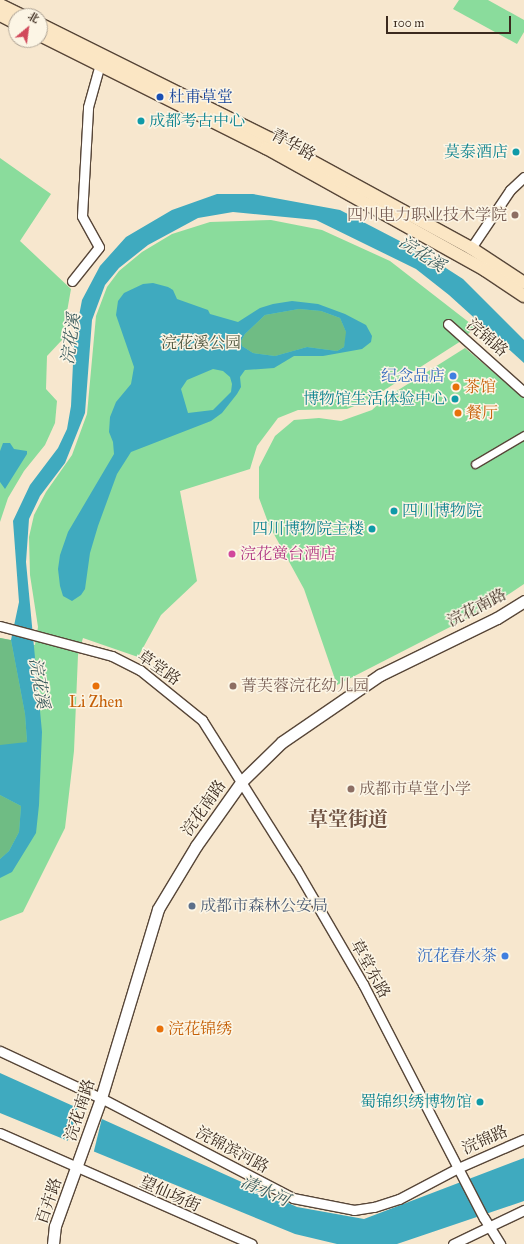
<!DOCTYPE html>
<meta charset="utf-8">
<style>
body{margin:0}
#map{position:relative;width:524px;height:1244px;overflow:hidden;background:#f7e7ce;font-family:"IM FELL Great Primer","Noto Serif SC",serif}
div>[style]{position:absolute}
.green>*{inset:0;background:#8adc9c}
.forest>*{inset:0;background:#6fbc84}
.water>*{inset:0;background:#3faabf}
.pier>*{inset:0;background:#f7e7ce}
.roads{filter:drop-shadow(1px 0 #574638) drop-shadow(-1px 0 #574638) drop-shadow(0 1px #574638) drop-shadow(0 -1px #574638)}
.pedestrian>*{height:7px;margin:-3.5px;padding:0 3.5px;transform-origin:3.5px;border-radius:3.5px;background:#fff}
.minor>*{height:9px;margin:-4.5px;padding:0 4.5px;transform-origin:4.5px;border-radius:4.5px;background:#fff}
.tertiary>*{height:11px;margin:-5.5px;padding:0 5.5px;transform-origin:5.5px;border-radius:5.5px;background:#fff}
.secondary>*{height:12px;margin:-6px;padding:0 6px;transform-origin:6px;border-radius:6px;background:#fbe6c4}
.dots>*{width:11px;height:11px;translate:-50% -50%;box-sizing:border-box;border:2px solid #fcf5e5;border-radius:50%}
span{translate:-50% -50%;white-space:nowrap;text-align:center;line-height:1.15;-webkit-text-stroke:3px #fcf5e5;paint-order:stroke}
.transit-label{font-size:16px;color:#164399}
.left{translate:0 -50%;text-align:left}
.culture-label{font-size:16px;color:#0d838f}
.right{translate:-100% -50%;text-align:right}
.street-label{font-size:16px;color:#3b2a1e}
.education-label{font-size:16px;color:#785e54}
.park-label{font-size:16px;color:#4f563e}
.shop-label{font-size:16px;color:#366cbe}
.food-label{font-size:16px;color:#c56008}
.hotel-label{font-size:16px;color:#b23c85}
.service-label{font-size:16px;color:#4e5e75}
.water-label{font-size:17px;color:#3d5d5e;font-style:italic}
.district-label{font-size:20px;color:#715444;font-weight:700}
.north{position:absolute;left:8px;top:8px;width:40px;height:40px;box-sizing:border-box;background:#fcf5e5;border:1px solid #afa495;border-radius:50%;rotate:29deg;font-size:11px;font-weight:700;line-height:16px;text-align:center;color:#3b2a1e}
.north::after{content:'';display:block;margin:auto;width:14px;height:18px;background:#d1495b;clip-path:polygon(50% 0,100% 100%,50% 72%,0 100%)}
.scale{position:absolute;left:386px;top:16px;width:125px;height:18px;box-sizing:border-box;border:2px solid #3b2a1e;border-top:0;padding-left:5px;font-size:12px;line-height:14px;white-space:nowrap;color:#3b2a1e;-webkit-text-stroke:3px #fcf5e5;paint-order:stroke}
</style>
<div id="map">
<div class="green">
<i style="clip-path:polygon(459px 0,488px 0,524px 20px,524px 32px,517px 44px,453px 9px)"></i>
<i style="clip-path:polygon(0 158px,51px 194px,20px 241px,71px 289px,62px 340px,47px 356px,46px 389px,57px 401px,55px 423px,45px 445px,24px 471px,8px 498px,0 522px)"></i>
<i style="clip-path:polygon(271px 220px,322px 230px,390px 261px,475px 327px,461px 341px,369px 400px,347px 409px,298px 410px,278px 418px,257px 446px,250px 469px,180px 491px,197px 581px,161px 615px,138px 657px,83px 638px,78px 655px,74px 751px,65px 828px,23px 912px,0 921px,0 638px,35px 645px,38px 627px,30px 575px,29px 537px,34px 515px,46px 492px,72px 455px,87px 414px,96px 316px,107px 287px,119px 271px,142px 252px,172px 234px,210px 222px)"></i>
<i style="clip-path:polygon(465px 348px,524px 398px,524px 584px,491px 606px,337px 685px,304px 589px,269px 525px,259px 498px,259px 467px,275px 436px,294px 420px,319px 418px,341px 421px,372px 410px,384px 399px)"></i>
</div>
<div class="forest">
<i style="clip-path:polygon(299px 309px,321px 311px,340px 318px,347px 334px,344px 347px,337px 351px,307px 347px,275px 356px,253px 353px,242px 346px,241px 341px,245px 334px,265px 315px)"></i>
<i style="clip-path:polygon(0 638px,11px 640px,25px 714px,27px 742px,7px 746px,0 745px)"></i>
<i style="clip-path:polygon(0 795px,21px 806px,19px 832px,9px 851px,0 859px)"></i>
</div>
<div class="water">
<i style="clip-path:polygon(217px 194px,253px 194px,340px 210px,421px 252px,463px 279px,524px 340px,524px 363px,449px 295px,416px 269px,316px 220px,233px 212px,198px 218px,148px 245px,119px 268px,105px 285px,92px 320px,85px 413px,65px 463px,40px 496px,29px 519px,26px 562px,42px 732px,39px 805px,36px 833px,12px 872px,0 878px,0 859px,9px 851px,19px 832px,21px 806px,0 795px,0 745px,27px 742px,25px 714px,11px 640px,19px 602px,13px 521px,30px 485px,58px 448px,67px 429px,71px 406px,74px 342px,82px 300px,100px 266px,126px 237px,172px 210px)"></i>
<i style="clip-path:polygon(evenodd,143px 284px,153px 283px,168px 287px,173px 290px,177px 299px,208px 310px,210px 314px,238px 322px,260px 308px,273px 304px,292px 301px,318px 304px,345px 314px,366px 325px,372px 336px,371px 342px,362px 349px,323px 356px,294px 356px,274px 368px,245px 370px,240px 377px,241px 387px,237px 394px,222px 413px,211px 421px,131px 452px,117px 474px,98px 526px,90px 553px,85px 589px,81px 595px,72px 601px,63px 596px,60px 586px,58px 569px,60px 555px,68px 532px,114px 454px,113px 442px,109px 432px,110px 417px,116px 402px,131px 384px,134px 367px,116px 315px,118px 301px,124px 293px,143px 284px,299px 309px,321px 311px,340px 318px,346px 332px,344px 347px,337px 351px,307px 347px,275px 356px,253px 353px,242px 346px,241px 341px,245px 334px,265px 315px,299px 309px,143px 284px,213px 369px,223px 371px,230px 377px,232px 384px,231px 392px,213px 410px,188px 413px,181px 389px,187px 380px,213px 369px)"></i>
<i style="clip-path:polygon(3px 443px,10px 443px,14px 449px,27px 451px,27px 454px,5px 489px,0 482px,0 451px)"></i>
<i style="clip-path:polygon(0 1073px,297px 1207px,364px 1219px,524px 1158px,524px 1201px,397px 1244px,337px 1244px,295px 1234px,0 1113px)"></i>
</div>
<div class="pier">
<i style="clip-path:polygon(79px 1107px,102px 1118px,93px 1155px,67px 1143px)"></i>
</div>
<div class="roads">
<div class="pedestrian">
<i style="left:475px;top:464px;width:57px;rotate:-30.6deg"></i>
</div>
<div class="minor">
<i style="left:471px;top:248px;width:70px;rotate:-56.1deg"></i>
<i style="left:510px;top:190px;width:19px;rotate:-43deg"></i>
<i style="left:72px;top:281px;width:43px;rotate:-51.5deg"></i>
<i style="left:99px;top:247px;width:35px;rotate:-119deg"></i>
<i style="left:82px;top:216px;width:109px;rotate:-86.8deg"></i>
<i style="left:88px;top:107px;width:45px;rotate:-74.4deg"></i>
<i style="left:448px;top:324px;width:102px;rotate:41.8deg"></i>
<i style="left:0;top:626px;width:116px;rotate:15deg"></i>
<i style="left:112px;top:656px;width:31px;rotate:27deg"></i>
<i style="left:140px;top:670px;width:80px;rotate:38.9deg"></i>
<i style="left:202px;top:720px;width:176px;rotate:57.8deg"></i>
<i style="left:296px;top:869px;width:133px;rotate:59.8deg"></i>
<i style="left:363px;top:984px;width:263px;rotate:62.7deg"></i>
<i style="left:484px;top:1218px;width:31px;rotate:58deg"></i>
<i style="left:0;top:1051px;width:111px;rotate:25deg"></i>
<i style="left:101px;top:1098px;width:216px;rotate:27.5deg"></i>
<i style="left:293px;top:1198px;width:62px;rotate:11.1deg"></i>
<i style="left:354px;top:1210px;width:20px;rotate:-9deg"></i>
<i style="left:374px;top:1207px;width:26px;rotate:-18deg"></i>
<i style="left:399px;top:1199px;width:67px;rotate:-27.7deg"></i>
<i style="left:458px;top:1168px;width:72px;rotate:-23.7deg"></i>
<i style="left:0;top:1133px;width:275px;rotate:23.8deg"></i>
<i style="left:453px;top:1244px;width:79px;rotate:-25.6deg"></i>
</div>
<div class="tertiary">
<i style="left:53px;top:1244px;width:18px;rotate:-84deg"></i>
<i style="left:55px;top:1226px;width:136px;rotate:-70.2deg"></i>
<i style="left:101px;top:1098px;width:197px;rotate:-73.2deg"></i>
<i style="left:158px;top:909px;width:74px;rotate:-58.9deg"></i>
<i style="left:196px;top:846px;width:80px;rotate:-54.7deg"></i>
<i style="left:242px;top:781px;width:56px;rotate:-44.3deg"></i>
<i style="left:282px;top:742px;width:119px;rotate:-34.4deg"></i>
<i style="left:380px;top:675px;width:130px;rotate:-26deg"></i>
<i style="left:497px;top:618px;width:32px;rotate:-32deg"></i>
</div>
<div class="secondary">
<i style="left:0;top:5px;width:25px;rotate:26deg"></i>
<i style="left:0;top:15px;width:18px;rotate:27deg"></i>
<i style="left:40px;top:24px;width:258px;rotate:26.5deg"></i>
<i style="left:271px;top:139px;width:228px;rotate:28.6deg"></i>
<i style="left:471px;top:248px;width:64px;rotate:33.4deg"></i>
<i style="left:40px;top:35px;width:253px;rotate:26.6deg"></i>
<i style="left:266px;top:148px;width:251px;rotate:29.1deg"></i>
<i style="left:485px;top:270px;width:47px;rotate:33.7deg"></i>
</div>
</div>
<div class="dots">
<i style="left:160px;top:97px;background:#1a4fb4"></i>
<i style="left:141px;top:121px;background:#0f9aa8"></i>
<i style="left:516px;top:152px;background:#0f9aa8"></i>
<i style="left:515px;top:215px;background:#8d6e63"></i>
<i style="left:453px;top:376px;background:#3f7fe0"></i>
<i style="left:456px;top:387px;background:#e8710a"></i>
<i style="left:455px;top:399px;background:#0f9aa8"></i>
<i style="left:458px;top:413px;background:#e8710a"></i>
<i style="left:394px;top:511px;background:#0f9aa8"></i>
<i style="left:372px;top:529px;background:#0f9aa8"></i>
<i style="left:232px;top:554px;background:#d1479c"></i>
<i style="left:96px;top:686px;background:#e8710a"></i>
<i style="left:233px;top:686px;background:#8d6e63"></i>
<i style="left:351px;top:789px;background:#8d6e63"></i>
<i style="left:192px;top:906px;background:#5c6f8a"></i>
<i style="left:505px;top:956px;background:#3f7fe0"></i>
<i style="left:160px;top:1029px;background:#e8710a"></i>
<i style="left:480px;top:1102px;background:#0f9aa8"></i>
</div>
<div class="transit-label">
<span class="left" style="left:169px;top:97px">杜甫草堂</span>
</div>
<div class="culture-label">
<span class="left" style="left:149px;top:121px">成都考古中心</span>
<span class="right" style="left:508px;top:152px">莫泰酒店</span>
<span class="right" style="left:447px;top:399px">博物馆生活体验中心</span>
<span class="left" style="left:402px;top:511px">四川博物院</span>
<span class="right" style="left:364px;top:529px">四川博物院主楼</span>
<span class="right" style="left:472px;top:1102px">蜀锦织绣博物馆</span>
</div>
<div class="street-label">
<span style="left:293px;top:145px;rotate:29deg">青华路</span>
<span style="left:487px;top:338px;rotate:41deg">浣锦路</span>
<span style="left:477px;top:608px;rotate:-27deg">浣花南路</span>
<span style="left:159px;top:668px;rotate:35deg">草堂路</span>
<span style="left:204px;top:808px;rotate:-55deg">浣花南路</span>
<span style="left:370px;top:969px;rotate:61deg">草堂东路</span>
<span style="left:80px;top:1110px;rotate:-72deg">浣花南路</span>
<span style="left:485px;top:1140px;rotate:-24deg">浣锦路</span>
<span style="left:232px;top:1150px;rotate:28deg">浣锦滨河路</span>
<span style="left:170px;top:1194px;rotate:24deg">望仙场街</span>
<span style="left:49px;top:1201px;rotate:-71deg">百卉路</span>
</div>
<div class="education-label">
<span class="right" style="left:507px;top:215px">四川电力职业技术学院</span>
<span class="left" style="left:241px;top:686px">菁芙蓉浣花幼儿园</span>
<span class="left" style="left:359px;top:789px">成都市草堂小学</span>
</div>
<div class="park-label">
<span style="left:201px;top:343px">浣花溪公园</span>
</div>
<div class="shop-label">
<span class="right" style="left:445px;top:376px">纪念品店</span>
<span class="right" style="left:497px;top:956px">沉花春水茶</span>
</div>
<div class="food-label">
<span class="left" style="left:464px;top:387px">茶馆</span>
<span class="left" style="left:466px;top:413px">餐厅</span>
<span style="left:96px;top:702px">Li Zhen</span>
<span class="left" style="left:168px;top:1029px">浣花锦绣</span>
</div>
<div class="hotel-label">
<span class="left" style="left:240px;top:554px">浣花黉台酒店</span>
</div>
<div class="service-label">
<span class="left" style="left:200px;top:906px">成都市森林公安局</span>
</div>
<div class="water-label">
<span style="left:422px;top:254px;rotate:33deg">浣花溪</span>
<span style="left:71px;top:339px;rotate:-82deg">浣花溪</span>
<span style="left:39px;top:683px;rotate:81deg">浣花溪</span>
<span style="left:265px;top:1191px;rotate:24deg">清水河</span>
</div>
<div class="district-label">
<span style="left:348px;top:819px">草堂街道</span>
</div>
<div class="north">北</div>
<div class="scale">100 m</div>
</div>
